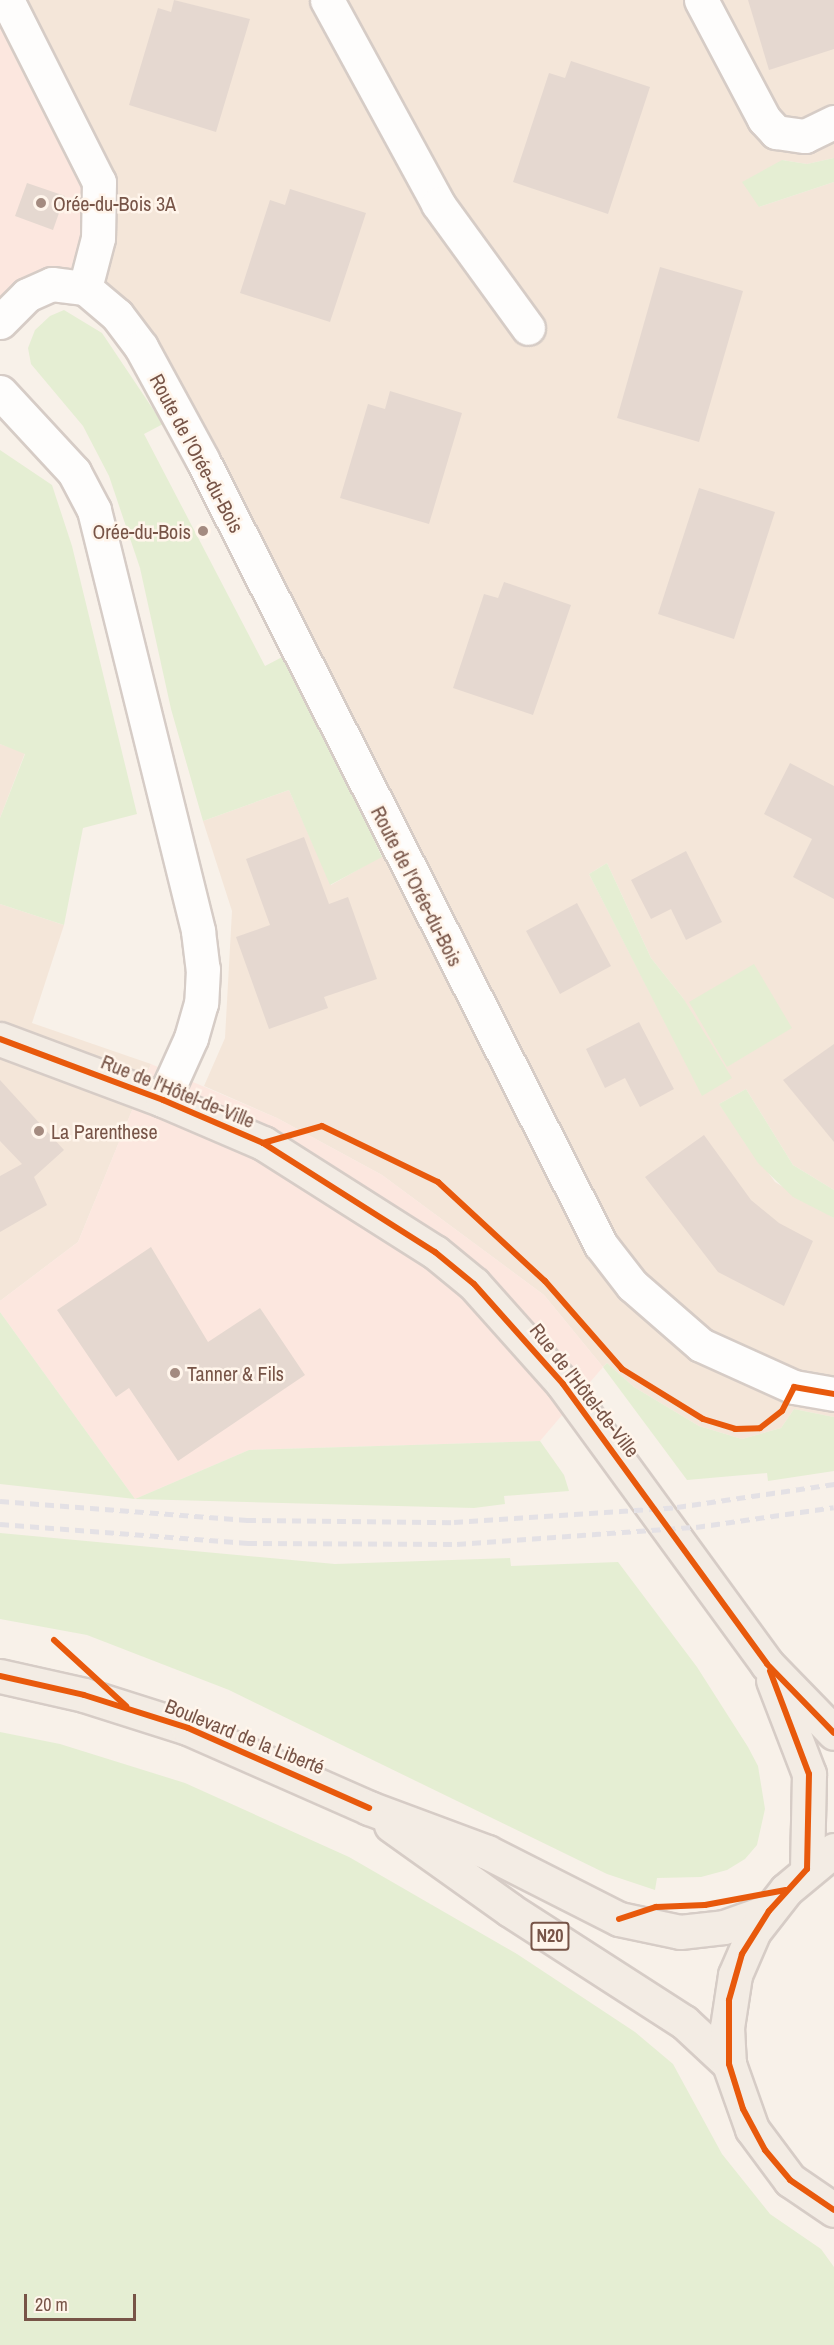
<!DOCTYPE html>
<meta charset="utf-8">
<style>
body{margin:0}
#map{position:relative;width:834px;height:2345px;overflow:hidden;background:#f8f1e9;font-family:"Archivo Narrow",sans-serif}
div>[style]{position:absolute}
.residential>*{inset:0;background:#f4e6d9}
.commercial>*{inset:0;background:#fce7df}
.green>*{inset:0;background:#e5eed3}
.building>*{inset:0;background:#e5d8d0}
.roads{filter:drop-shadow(2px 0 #d6ccc6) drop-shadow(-2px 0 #d6ccc6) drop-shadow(0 2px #d6ccc6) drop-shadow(0 -2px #d6ccc6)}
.minor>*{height:33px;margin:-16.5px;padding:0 16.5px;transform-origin:16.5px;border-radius:16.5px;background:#fefdfc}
.major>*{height:33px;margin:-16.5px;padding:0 16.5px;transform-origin:16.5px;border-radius:16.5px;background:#f3ece4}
.rail>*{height:4.5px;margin-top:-2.25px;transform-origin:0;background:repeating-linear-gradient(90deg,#e4e1e5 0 9px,transparent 0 15px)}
.cycleway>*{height:6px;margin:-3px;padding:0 3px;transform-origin:3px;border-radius:3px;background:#e8590c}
.dots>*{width:16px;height:16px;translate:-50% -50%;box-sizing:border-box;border:3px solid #fff5eb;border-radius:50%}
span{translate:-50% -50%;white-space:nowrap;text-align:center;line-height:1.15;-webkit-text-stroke:5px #fff5eb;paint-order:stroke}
.shield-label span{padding:2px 4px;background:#fff5eb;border:2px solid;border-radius:4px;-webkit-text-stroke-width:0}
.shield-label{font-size:18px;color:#775447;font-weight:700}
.poi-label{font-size:20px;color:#775447}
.left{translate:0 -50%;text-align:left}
.right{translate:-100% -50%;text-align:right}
.street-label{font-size:20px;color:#775447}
.scale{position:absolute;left:24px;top:2294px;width:112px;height:27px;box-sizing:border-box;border:3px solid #775447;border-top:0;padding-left:8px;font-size:18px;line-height:21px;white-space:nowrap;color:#775447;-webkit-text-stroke:4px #fff5eb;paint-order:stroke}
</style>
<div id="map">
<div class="residential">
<i style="clip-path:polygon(evenodd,0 0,834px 0,834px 158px,807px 164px,782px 160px,759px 207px,834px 182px,834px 1190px,793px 1165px,746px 1089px,719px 1104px,775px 1182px,834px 1218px,834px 1417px,794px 1409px,781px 1428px,742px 1439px,699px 1426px,634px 1387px,607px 1363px,603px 1367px,544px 1295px,382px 1175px,277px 1118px,204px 1086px,225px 1038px,232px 911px,203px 821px,289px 790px,331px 885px,403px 844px,143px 321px,73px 279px,0 0,607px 863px,651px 958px,683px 998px,703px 1096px,589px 874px,607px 863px)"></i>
<i style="clip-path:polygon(0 744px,25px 753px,0 818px)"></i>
<i style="clip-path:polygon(0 904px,64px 925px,32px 1023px,151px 1064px,78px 1242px,0 1301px)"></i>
</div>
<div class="commercial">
<i style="clip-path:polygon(0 12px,85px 168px,85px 211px,73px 279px,0 300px)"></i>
<i style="clip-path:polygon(151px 1064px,277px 1118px,382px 1175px,544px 1295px,603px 1367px,540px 1441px,249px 1450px,135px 1499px,0 1312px,0 1301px,78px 1242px)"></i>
</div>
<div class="green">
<i style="clip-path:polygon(834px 158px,834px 182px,759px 207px,742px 182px,782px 160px,807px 164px)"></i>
<i style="clip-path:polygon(64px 310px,102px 333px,163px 424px,144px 434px,265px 666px,288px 654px,382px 857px,330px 885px,289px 790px,203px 821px,171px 709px,140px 568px,109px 476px,83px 426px,31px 364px,28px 348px,35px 330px,50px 316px)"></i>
<i style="clip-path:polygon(0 450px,52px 485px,72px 546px,137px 814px,83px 828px,64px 925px,0 904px,0 818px,25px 754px,0 744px)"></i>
<i style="clip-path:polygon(607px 863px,651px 958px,683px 998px,732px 1078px,702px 1096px,589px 874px)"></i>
<i style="clip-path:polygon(754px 964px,792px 1028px,727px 1067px,689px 1002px)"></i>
<i style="clip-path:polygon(746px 1089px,793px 1165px,834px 1190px,834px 1218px,793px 1197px,758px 1163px,719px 1104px)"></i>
<i style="clip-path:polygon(0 1312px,135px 1499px,249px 1450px,540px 1441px,564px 1475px,569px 1491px,504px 1496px,505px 1504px,474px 1508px,135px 1499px,0 1484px)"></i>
<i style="clip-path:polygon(607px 1363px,634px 1387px,699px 1426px,742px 1439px,781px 1428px,794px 1409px,834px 1417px,834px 1471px,768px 1481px,767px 1473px,687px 1480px,603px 1367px)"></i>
<i style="clip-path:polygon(0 1533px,335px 1564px,510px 1558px,511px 1566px,618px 1562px,697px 1667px,748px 1747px,758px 1766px,765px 1809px,757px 1845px,745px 1859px,727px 1870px,701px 1877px,657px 1878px,655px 1890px,607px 1874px,229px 1690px,87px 1635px,0 1619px)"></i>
<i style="clip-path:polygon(0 1732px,60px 1744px,185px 1783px,349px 1857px,517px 1954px,635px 2032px,673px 2064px,722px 2154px,770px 2214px,821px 2249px,834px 2267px,834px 2345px,0 2345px)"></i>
</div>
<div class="building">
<i style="clip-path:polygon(174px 0,250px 19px,216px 132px,129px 105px,158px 8px,171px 12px)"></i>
<i style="clip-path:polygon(748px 0,834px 0,834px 49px,769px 70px)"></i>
<i style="clip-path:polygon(571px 61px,650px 87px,608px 214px,513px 182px,549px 73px,565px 78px)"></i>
<i style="clip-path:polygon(27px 183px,65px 196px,53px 230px,15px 216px)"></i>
<i style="clip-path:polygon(290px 189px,366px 213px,330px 322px,240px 293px,270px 200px,285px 205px)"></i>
<i style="clip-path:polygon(660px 267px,743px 291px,699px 442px,617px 418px)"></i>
<i style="clip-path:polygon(390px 391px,462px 413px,429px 524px,340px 498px,368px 404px,385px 409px)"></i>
<i style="clip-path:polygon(699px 488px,775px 512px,734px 639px,658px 614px)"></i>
<i style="clip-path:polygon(504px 582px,571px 605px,533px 715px,453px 688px,484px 594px,498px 598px)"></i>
<i style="clip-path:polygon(790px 763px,834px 786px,834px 899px,793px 877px,812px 839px,764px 814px)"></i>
<i style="clip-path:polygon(304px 837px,329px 904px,348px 897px,377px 979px,324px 997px,328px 1008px,269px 1029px,236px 937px,270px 925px,246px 859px)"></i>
<i style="clip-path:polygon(686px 851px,722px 922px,686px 940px,671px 909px,651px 919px,631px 880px)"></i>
<i style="clip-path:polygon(577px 903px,611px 966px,560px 994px,526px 931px)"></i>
<i style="clip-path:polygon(639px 1022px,674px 1089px,640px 1107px,625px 1078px,605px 1088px,586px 1049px)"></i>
<i style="clip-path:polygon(834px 1044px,834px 1142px,783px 1080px)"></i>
<i style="clip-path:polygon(0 1080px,64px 1150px,34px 1177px,47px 1205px,0 1232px,0 1176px,22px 1164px,0 1141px)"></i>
<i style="clip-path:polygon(704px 1135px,751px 1200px,779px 1223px,813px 1241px,784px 1306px,718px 1272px,645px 1177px)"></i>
<i style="clip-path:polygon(151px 1247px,208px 1342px,260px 1308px,305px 1375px,178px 1461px,129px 1388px,116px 1397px,57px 1310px)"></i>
</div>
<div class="roads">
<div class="minor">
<i style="left:7px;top:0;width:204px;rotate:63.2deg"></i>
<i style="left:99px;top:182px;width:56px;rotate:91deg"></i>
<i style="left:98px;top:238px;width:52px;rotate:104.6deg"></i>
<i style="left:327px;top:0;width:232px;rotate:61.4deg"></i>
<i style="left:438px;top:204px;width:153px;rotate:54deg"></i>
<i style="left:701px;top:0;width:135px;rotate:62.1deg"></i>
<i style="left:764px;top:119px;width:18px;rotate:47deg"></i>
<i style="left:776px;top:132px;width:29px;rotate:8deg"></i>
<i style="left:805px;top:136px;width:32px;rotate:-26deg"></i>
<i style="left:0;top:322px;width:38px;rotate:-45deg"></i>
<i style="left:27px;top:295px;width:27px;rotate:-24deg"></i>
<i style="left:52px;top:284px;width:33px;rotate:7deg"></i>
<i style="left:85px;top:288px;width:42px;rotate:40.2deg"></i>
<i style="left:117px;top:315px;width:40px;rotate:53deg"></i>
<i style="left:141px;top:347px;width:128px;rotate:61.4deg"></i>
<i style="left:202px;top:459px;width:881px;rotate:63.09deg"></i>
<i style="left:601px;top:1245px;width:51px;rotate:52.2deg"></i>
<i style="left:632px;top:1285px;width:91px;rotate:41deg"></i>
<i style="left:701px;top:1345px;width:102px;rotate:24.3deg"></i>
<i style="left:794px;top:1387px;width:41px;rotate:9.9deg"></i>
<i style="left:0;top:392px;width:109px;rotate:47.2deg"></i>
<i style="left:74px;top:472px;width:43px;rotate:62.2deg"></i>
<i style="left:94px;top:510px;width:434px;rotate:76.1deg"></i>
<i style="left:198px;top:931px;width:38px;rotate:83deg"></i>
<i style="left:203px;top:969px;width:34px;rotate:93deg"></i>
<i style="left:201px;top:1003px;width:36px;rotate:106deg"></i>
<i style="left:191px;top:1038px;width:68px;rotate:114.3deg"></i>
</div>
<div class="major">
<i style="left:0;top:1039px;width:174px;rotate:20.5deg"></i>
<i style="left:163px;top:1100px;width:109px;rotate:23.3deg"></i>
<i style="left:263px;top:1143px;width:204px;rotate:32.4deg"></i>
<i style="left:435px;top:1252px;width:50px;rotate:39.4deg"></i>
<i style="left:474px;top:1284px;width:134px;rotate:48.3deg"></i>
<i style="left:563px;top:1384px;width:346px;rotate:53.9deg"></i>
<i style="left:767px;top:1664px;width:96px;rotate:45.8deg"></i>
<i style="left:0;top:1676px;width:86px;rotate:12.7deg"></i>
<i style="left:84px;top:1695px;width:109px;rotate:17.6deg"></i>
<i style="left:188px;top:1728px;width:198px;rotate:23.8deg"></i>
<i style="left:369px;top:1808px;width:126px;rotate:20.4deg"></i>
<i style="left:487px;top:1852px;width:148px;rotate:26.9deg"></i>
<i style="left:619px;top:1919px;width:62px;rotate:12deg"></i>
<i style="left:680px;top:1932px;width:44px;rotate:-6.5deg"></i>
<i style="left:724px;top:1927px;width:48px;rotate:-19.6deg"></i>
<i style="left:773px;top:1680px;width:101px;rotate:69deg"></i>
<i style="left:809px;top:1774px;width:95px;rotate:91.2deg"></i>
<i style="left:391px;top:1825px;width:146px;rotate:35.5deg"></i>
<i style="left:510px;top:1910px;width:207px;rotate:32.8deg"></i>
<i style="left:684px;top:2022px;width:62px;rotate:43deg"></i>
<i style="left:834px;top:1850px;width:62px;rotate:140.2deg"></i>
<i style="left:786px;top:1890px;width:52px;rotate:128deg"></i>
<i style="left:754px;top:1931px;width:48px;rotate:113.4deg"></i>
<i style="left:735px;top:1975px;width:53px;rotate:98.7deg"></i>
<i style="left:727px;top:2027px;width:37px;rotate:87deg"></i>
<i style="left:729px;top:2064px;width:69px;rotate:70.5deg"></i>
<i style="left:752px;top:2129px;width:64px;rotate:53.3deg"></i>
<i style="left:790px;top:2180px;width:53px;rotate:34.3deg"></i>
</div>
</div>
<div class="rail">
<i style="left:0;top:1501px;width:248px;rotate:4.4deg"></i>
<i style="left:247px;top:1520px;width:207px;rotate:0.6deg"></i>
<i style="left:454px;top:1522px;width:224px;rotate:-3.8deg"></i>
<i style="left:677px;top:1507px;width:159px;rotate:-8.3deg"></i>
<i style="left:0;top:1524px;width:249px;rotate:4.4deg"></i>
<i style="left:248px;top:1543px;width:209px;rotate:0.3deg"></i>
<i style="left:457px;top:1544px;width:240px;rotate:-4.1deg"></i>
<i style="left:696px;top:1527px;width:139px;rotate:-8.2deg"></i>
</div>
<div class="cycleway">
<i style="left:0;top:1039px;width:174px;rotate:20.5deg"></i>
<i style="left:163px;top:1100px;width:109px;rotate:23.3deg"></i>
<i style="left:263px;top:1143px;width:204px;rotate:32.4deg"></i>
<i style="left:435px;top:1252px;width:50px;rotate:39.4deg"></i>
<i style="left:474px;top:1284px;width:134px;rotate:48.3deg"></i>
<i style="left:563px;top:1384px;width:346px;rotate:53.9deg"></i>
<i style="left:767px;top:1664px;width:96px;rotate:45.8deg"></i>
<i style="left:263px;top:1143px;width:61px;rotate:-16.1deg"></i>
<i style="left:322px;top:1126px;width:129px;rotate:25.8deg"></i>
<i style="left:438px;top:1182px;width:146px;rotate:42.8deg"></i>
<i style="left:545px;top:1281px;width:117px;rotate:48.8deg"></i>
<i style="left:622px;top:1369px;width:95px;rotate:31.7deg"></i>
<i style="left:703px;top:1419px;width:34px;rotate:17deg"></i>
<i style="left:735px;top:1429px;width:25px;rotate:-2deg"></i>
<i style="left:760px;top:1428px;width:28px;rotate:-38deg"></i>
<i style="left:782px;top:1411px;width:27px;rotate:-63deg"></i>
<i style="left:794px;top:1387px;width:41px;rotate:9.9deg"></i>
<i style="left:54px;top:1640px;width:98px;rotate:42.5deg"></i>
<i style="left:770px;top:1671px;width:110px;rotate:69.3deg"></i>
<i style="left:809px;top:1774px;width:95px;rotate:91.2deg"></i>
<i style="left:807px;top:1869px;width:57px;rotate:132.1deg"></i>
<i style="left:769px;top:1911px;width:51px;rotate:122.1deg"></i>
<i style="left:742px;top:1954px;width:48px;rotate:105.8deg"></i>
<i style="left:729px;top:2000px;width:64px;rotate:90deg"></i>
<i style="left:729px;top:2064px;width:47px;rotate:72.7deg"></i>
<i style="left:743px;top:2109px;width:47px;rotate:61.8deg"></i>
<i style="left:765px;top:2150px;width:39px;rotate:50deg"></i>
<i style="left:790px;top:2180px;width:53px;rotate:34.3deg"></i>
<i style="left:0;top:1676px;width:86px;rotate:12.7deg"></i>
<i style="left:84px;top:1695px;width:109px;rotate:17.6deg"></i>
<i style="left:188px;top:1728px;width:198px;rotate:23.8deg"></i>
<i style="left:619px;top:1919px;width:39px;rotate:-18deg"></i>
<i style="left:656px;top:1907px;width:49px;rotate:-2.3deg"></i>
<i style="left:705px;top:1905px;width:82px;rotate:-10.5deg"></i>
</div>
<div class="dots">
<i style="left:41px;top:203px;background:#a48b80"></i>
<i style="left:203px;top:531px;background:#a48b80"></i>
<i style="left:39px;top:1131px;background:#a48b80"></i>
<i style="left:175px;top:1373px;background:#a48b80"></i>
</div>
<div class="shield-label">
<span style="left:550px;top:1936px">N20</span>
</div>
<div class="poi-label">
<span class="left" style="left:53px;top:203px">Orée-du-Bois 3A</span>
<span class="right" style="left:191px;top:531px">Orée-du-Bois</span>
<span class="left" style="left:51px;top:1131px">La Parenthese</span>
<span class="left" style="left:187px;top:1373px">Tanner &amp; Fils</span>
</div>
<div class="street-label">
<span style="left:197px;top:453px;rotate:62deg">Route de l'Orée-du-Bois</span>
<span style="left:417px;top:886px;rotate:63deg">Route de l'Orée-du-Bois</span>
<span style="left:178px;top:1091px;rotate:22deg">Rue de l'Hôtel-de-Ville</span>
<span style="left:585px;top:1390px;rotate:52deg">Rue de l'Hôtel-de-Ville</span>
<span style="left:245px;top:1736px;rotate:22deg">Boulevard de la Liberté</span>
</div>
<div class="scale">20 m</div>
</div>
